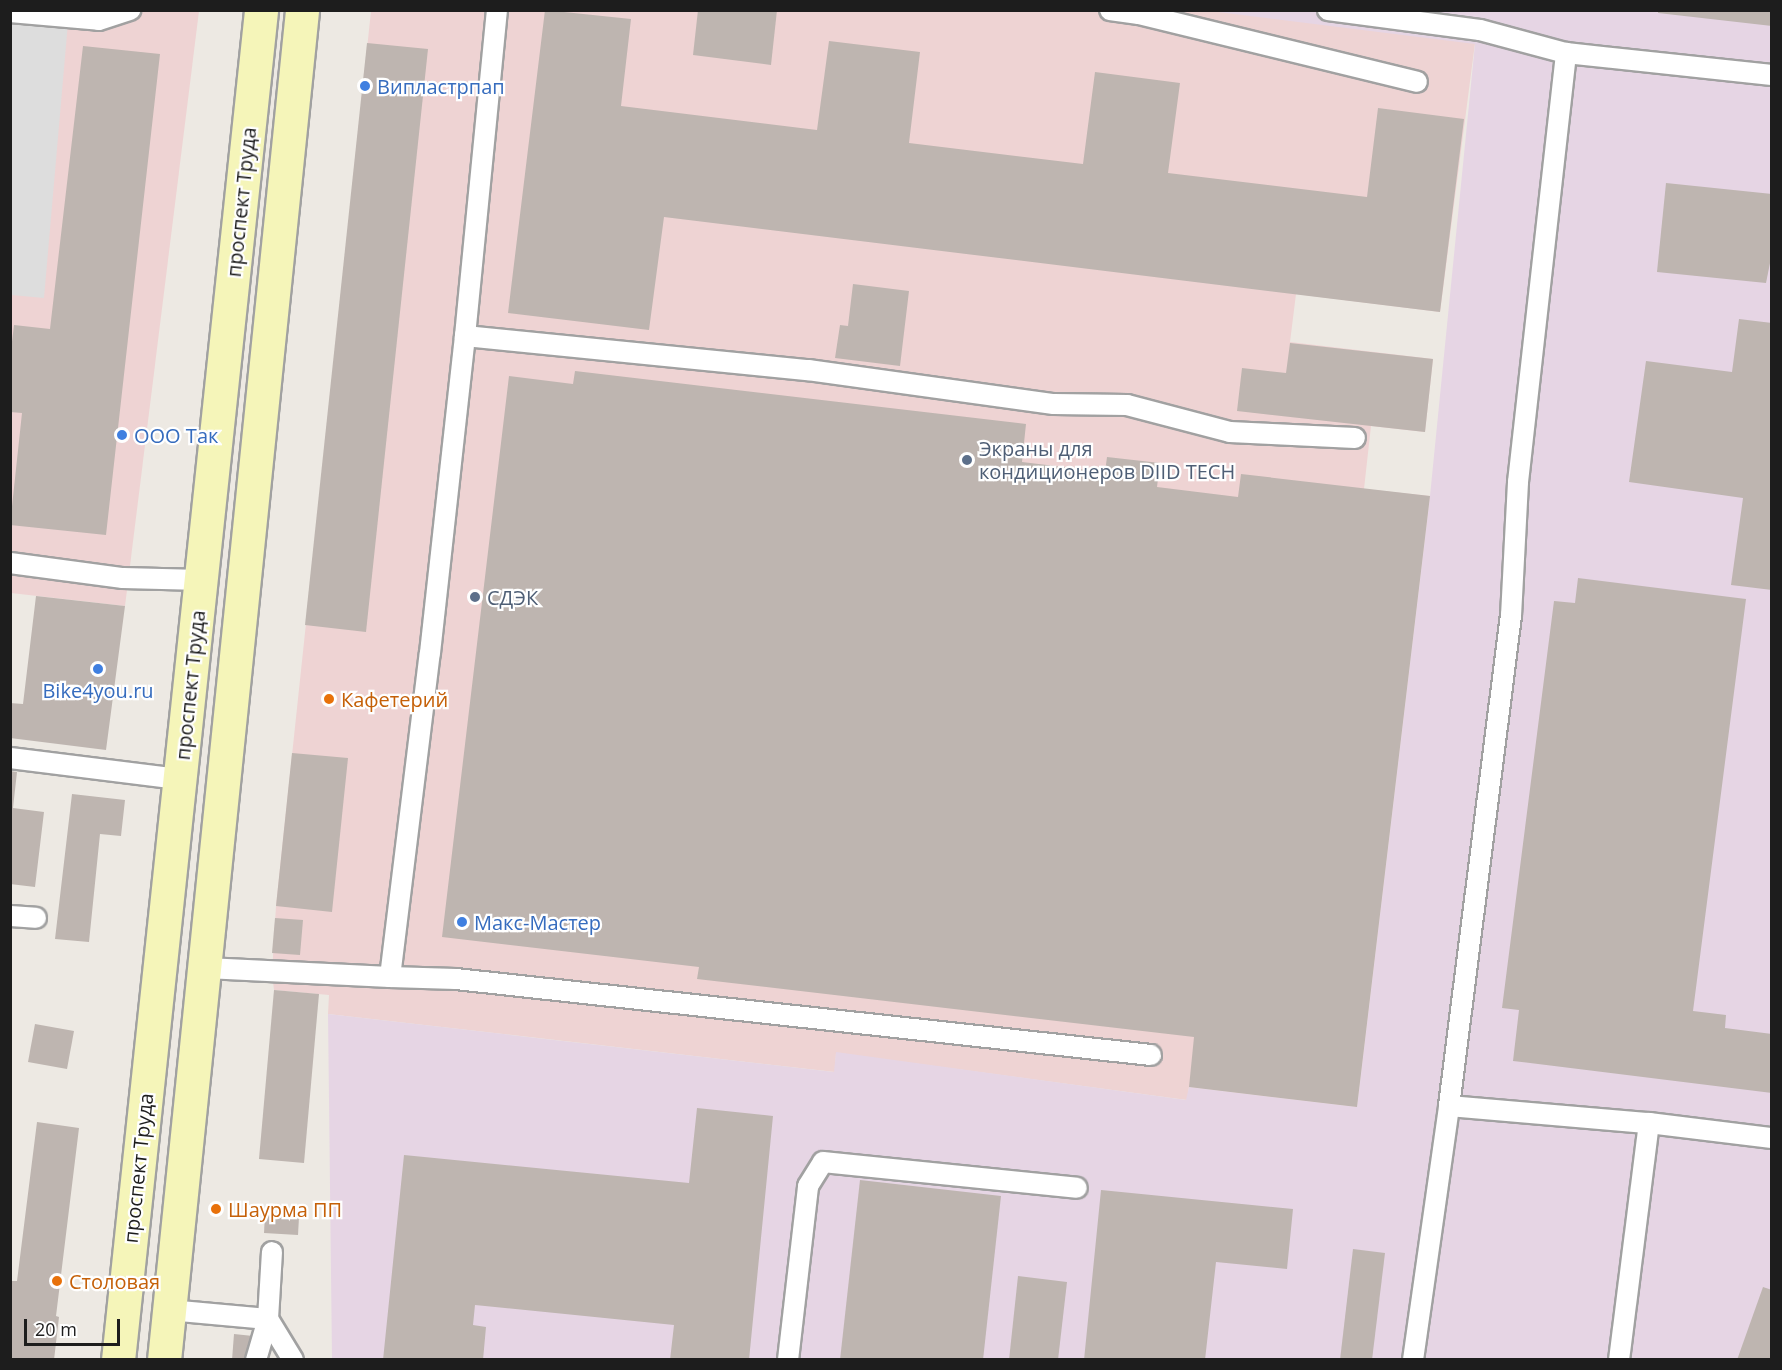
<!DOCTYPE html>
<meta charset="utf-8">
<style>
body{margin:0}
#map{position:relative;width:1782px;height:1370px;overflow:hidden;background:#ede9e3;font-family:"Open Sans",sans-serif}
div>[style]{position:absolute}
.commercial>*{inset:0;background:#eed3d3}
.industrial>*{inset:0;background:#e6d5e4}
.parking>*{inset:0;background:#ddd}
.building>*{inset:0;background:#beb5b0}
.roads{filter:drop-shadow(2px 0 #a1a1a1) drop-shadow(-2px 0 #a1a1a1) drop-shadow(0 2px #a1a1a1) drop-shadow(0 -2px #a1a1a1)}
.lane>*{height:20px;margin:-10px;padding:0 10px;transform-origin:10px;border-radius:10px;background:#fff}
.secondary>*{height:33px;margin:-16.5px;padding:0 16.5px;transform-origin:16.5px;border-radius:16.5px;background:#f5f5b9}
.dots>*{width:16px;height:16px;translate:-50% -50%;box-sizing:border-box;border:3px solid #fff;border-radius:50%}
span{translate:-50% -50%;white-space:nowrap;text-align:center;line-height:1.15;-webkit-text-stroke:4.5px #fff;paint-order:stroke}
.shop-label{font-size:20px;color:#366cbe}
.left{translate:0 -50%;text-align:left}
.street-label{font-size:20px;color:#1d1d1d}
.service-label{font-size:20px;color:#4e5e75}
.food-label{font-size:20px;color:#c56008}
.frame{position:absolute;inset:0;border:12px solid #1d1d1d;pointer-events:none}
.scale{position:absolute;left:24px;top:1319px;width:96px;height:27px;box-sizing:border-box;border:3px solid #1d1d1d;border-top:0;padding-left:8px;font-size:18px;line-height:21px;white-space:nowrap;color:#1d1d1d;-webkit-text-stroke:4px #fff;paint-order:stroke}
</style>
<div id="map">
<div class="commercial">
<i style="clip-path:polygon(1216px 10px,1475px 43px,1440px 312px,1296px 294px,1290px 342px,1433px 359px,1425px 432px,1371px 426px,1364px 489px,1430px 496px,1357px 1107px,1189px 1087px,1187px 1100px,836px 1053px,835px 1072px,328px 1014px,329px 995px,274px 990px,272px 973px,276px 906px,371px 11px)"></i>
<i style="clip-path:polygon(11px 11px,199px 11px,125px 606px,11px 593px)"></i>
</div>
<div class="industrial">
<i style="clip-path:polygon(1210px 11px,1771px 11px,1771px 1359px,332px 1359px,328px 1014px,834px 1072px,836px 1052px,1186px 1100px,1189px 1087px,1357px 1107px,1430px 496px,1475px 44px)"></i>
</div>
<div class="parking">
<i style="clip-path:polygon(10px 11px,69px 11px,44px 298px,11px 295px)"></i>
</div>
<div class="building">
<i style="clip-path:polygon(545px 10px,631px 19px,621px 106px,817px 130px,829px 41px,920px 52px,909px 143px,1083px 164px,1095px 72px,1180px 83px,1168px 173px,1367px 197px,1378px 108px,1464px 119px,1440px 312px,664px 217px,649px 330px,508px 313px)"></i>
<i style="clip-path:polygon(698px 10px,777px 10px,771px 65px,693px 55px)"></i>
<i style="clip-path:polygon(1658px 10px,1772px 10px,1772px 26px,1658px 13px)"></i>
<i style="clip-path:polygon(367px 43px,428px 49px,366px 632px,305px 625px)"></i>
<i style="clip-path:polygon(83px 46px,160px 54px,106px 535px,10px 525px,22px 413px,10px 412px,10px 358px,14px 325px,50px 329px)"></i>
<i style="clip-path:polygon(1666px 183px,1772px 194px,1772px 253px,1766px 283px,1657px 272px)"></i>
<i style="clip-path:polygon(853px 284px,909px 291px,900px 366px,835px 358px,840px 325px,848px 326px)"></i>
<i style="clip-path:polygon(1739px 319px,1772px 323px,1772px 590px,1731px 585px,1743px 498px,1629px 482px,1646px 361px,1732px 372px)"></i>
<i style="clip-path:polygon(1290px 343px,1433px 359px,1425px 432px,1237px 411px,1242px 368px,1286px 373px)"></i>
<i style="clip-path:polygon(575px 371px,1026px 424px,1022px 462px,1105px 472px,1107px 457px,1160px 463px,1157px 487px,1238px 497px,1241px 474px,1430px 496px,1357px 1107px,1189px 1087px,1194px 1037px,697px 979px,699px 967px,442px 937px,509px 376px,573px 384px)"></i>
<i style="clip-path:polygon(1578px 578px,1746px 599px,1693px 1011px,1726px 1015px,1725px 1028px,1772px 1034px,1772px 1093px,1513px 1061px,1519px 1010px,1502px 1008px,1554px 601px,1575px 603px)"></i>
<i style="clip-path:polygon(36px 596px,125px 606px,106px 750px,10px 738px,10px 703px,23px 704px)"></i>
<i style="clip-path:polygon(292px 753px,348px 758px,332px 912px,276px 906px)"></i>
<i style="clip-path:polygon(10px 771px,17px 772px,13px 808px,44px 812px,35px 887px,10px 884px)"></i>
<i style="clip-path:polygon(72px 794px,125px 800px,121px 836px,100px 834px,89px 942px,55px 939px)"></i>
<i style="clip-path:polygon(275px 918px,303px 920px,300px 955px,272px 953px)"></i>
<i style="clip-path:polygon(274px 990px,319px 994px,304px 1163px,259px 1159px)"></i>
<i style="clip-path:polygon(35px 1024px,74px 1031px,67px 1069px,28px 1062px)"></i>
<i style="clip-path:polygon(697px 1108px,773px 1116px,749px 1360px,670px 1360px,674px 1325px,475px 1305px,473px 1325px,486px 1327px,483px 1360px,383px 1360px,404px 1155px,689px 1183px)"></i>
<i style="clip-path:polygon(37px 1122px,79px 1128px,56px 1316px,59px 1317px,54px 1360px,10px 1360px,10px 1281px,17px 1281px)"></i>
<i style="clip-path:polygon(860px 1180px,1001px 1196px,983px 1360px,840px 1360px)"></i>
<i style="clip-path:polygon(1101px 1190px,1293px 1209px,1287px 1269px,1216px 1262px,1205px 1360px,1084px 1360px)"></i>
<i style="clip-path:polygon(265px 1215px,299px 1217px,298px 1235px,264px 1233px)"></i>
<i style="clip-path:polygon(1353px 1249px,1385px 1253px,1372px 1360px,1340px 1360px)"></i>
<i style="clip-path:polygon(1018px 1276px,1067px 1282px,1058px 1360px,1009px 1360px)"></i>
<i style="clip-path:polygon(1763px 1287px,1772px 1290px,1772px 1360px,1737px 1360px)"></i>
<i style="clip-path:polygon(234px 1334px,253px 1336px,251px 1360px,232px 1360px)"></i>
</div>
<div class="roads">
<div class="lane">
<i style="left:1110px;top:10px;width:29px;rotate:8deg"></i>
<i style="left:1139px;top:14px;width:286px;rotate:13.7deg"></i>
<i style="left:1328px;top:10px;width:153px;rotate:7.5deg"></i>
<i style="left:1480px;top:30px;width:89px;rotate:15deg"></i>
<i style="left:1566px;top:53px;width:207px;rotate:6.1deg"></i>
<i style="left:10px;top:12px;width:89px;rotate:5.1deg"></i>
<i style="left:99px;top:20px;width:33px;rotate:-18deg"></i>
<i style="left:465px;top:336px;width:345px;rotate:5.7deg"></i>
<i style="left:808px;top:370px;width:248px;rotate:7.9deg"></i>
<i style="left:1054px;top:404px;width:73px;rotate:0.8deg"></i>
<i style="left:1127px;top:405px;width:106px;rotate:14.7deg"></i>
<i style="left:1230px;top:432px;width:125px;rotate:2.7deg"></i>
<i style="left:10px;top:563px;width:114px;rotate:7.6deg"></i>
<i style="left:123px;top:578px;width:78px;rotate:1.5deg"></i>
<i style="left:10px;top:758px;width:170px;rotate:7.1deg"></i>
<i style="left:10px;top:916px;width:26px;rotate:4deg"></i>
<i style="left:206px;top:968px;width:184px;rotate:2.8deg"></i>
<i style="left:390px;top:977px;width:326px;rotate:-83deg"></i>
<i style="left:430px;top:653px;width:319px;rotate:-83.7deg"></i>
<i style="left:465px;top:336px;width:328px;rotate:-84.4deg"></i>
<i style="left:390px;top:977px;width:66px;rotate:1.7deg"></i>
<i style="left:456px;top:979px;width:699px;rotate:6.24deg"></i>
<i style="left:1449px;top:1106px;width:201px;rotate:4.9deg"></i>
<i style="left:1649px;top:1123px;width:124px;rotate:7deg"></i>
<i style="left:169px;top:1310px;width:99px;rotate:5.2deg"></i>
<i style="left:268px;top:1319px;width:48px;rotate:58.6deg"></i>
<i style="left:256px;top:1360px;width:43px;rotate:-73.7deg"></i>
<i style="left:268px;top:1319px;width:67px;rotate:-86.6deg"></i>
<i style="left:788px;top:1360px;width:175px;rotate:-83.4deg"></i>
<i style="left:808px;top:1186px;width:28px;rotate:-58deg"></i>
<i style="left:823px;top:1162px;width:255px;rotate:5.8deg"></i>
<i style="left:1413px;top:1360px;width:257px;rotate:-81.9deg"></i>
<i style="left:1449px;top:1106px;width:494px;rotate:-82.8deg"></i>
<i style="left:1511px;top:616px;width:134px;rotate:-87deg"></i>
<i style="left:1518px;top:482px;width:432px;rotate:-83.6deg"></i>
<i style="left:1619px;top:1360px;width:239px;rotate:-82.8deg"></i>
</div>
<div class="secondary">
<i style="left:118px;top:1360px;width:1358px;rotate:-83.95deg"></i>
<i style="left:164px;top:1360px;width:1357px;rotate:-84.16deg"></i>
</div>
</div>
<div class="dots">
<i style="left:365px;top:86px;background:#3f7fe0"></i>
<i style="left:122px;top:435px;background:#3f7fe0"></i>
<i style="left:967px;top:460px;background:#5c6f8a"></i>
<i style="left:475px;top:597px;background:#5c6f8a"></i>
<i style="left:98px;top:669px;background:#3f7fe0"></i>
<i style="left:329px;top:699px;background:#e8710a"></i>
<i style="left:462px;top:922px;background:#3f7fe0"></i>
<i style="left:216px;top:1209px;background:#e8710a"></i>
<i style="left:57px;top:1281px;background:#e8710a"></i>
</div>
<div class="shop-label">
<span class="left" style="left:377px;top:86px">Випластрпап</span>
<span class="left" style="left:134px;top:435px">ООО Так</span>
<span style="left:98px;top:690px">Bike4you.ru</span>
<span class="left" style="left:474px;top:922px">Макс-Мастер</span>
</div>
<div class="street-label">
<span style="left:241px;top:202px;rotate:-84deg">проспект Труда</span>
<span style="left:190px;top:685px;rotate:-84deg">проспект Труда</span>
<span style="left:138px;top:1168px;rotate:-84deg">проспект Труда</span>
</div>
<div class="service-label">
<span class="left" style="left:979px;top:460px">Экраны для<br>кондиционеров DIID TECH</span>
<span class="left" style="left:487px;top:597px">СДЭК</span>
</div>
<div class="food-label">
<span class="left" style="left:341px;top:699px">Кафетерий</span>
<span class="left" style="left:228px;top:1209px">Шаурма ПП</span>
<span class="left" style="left:69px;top:1281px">Столовая</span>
</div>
<div class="frame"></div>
<div class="scale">20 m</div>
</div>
